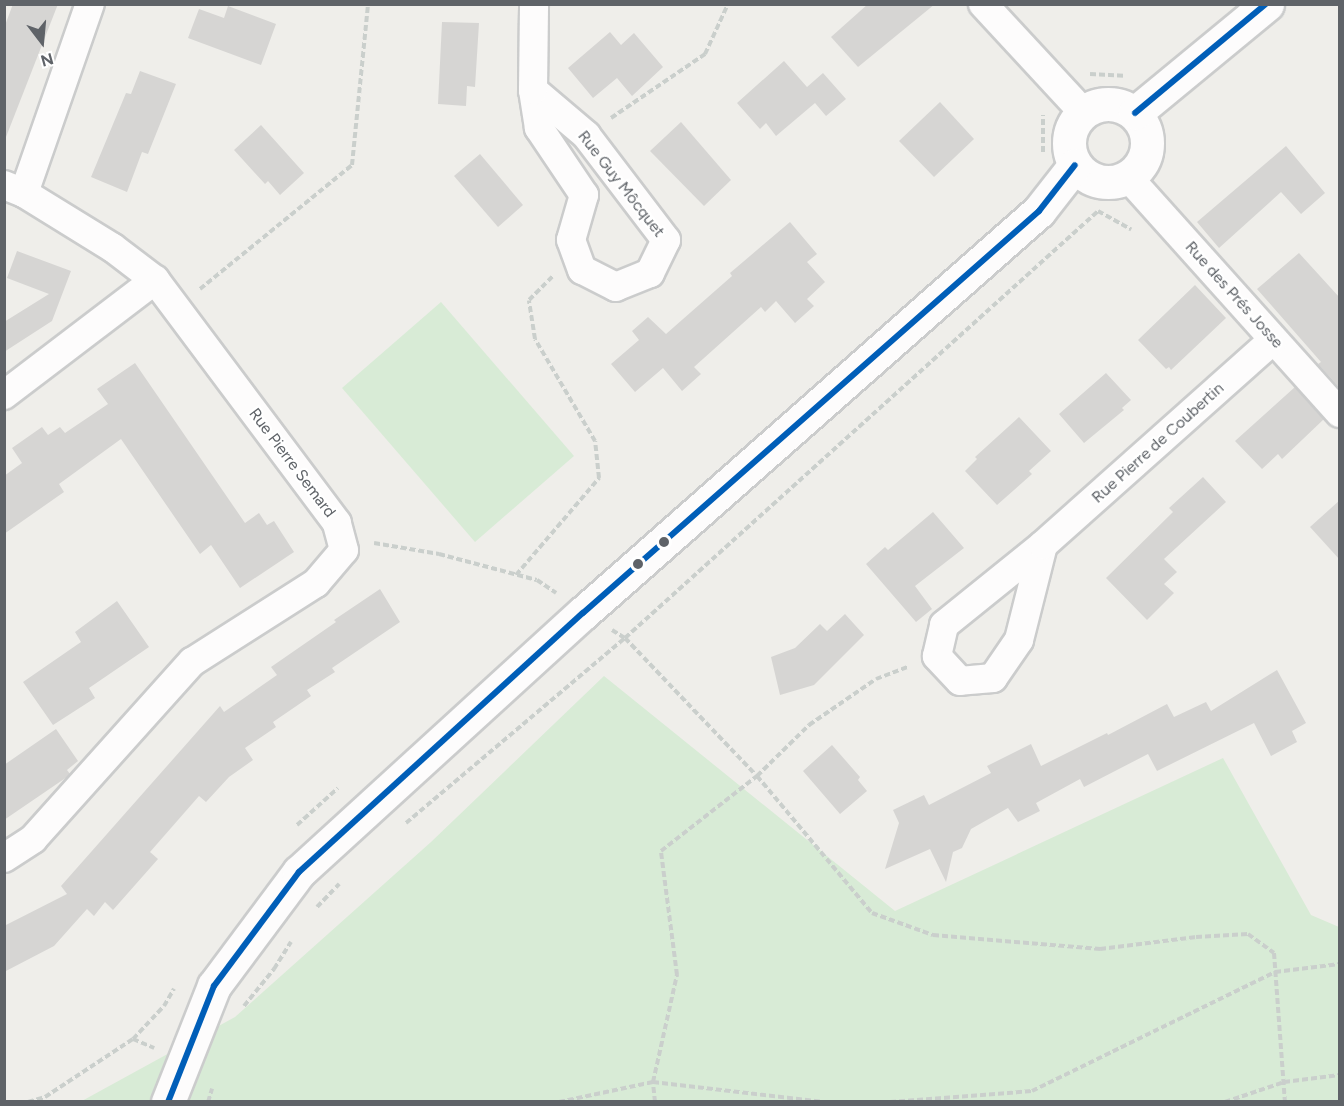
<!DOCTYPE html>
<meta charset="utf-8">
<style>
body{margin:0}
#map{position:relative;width:1344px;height:1106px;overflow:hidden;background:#efeeea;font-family:Figtree,sans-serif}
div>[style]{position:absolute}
.green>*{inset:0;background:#d8ebd6}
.building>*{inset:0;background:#d6d5d3}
.path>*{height:4px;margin-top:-2px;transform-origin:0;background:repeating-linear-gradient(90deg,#cacfcc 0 6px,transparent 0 9px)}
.roads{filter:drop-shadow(2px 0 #cbcccc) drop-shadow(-2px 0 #cbcccc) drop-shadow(0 2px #cbcccc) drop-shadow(0 -2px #cbcccc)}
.minor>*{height:28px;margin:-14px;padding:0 14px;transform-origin:14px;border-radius:14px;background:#fdfcfc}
.tertiary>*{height:33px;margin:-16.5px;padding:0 16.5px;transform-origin:16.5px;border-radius:16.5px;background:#fdfcfc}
.tertiary>.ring{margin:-16.5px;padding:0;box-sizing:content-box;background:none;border:33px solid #fdfcfc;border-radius:50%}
.bus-1>*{height:6px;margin:-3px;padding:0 3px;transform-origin:3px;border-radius:3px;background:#005eb8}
.dots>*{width:16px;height:16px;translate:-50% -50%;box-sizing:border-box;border:3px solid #fff;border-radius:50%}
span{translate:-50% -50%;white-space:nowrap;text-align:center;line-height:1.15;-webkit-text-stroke:4.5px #fff;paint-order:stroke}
.street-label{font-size:16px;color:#5f6368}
.frame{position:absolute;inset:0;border:6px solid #5f6368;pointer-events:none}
.north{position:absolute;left:12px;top:12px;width:60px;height:60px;-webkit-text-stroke:4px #fff;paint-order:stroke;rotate:164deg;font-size:16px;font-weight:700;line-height:24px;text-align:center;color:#5f6368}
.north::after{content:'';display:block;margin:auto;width:21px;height:27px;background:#5f6368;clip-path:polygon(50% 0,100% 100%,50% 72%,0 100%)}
</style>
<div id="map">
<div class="green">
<i style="clip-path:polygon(441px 302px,574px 456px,475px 542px,342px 388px)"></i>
<i style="clip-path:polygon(604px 676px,895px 911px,1223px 758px,1311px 915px,1339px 927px,1339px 1101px,80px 1102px,235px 1017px,431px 842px)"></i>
</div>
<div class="building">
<i style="clip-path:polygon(13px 4px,58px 4px,6px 137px,4px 28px)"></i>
<i style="clip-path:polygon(868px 4px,935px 4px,858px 67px,831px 37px)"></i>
<i style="clip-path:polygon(228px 6px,276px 24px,261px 65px,188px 38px,199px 9px,224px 18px)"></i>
<i style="clip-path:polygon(442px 22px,479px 23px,475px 87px,467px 86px,466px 106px,438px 104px)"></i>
<i style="clip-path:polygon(610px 32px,621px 45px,634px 33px,663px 67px,632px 96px,617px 78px,593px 98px,568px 68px)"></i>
<i style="clip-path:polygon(784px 61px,807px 87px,823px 73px,846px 99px,826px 116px,815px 103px,776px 136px,766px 123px,760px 129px,737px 103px)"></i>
<i style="clip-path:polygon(140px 71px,176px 84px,148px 154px,142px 152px,127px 192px,91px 177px,126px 93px,131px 94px)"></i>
<i style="clip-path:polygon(940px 102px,974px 139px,934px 177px,899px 141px)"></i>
<i style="clip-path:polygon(681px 122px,731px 180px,704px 206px,650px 151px)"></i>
<i style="clip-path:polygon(261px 125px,304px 173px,280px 195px,268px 181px,265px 184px,234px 150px)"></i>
<i style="clip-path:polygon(1286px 146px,1325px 193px,1301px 214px,1281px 192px,1219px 248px,1197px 222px)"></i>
<i style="clip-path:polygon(480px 154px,523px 205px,498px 227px,454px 176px)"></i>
<i style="clip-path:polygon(790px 222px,817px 254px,807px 262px,825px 282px,807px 299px,814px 306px,795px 323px,776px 301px,765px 312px,761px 307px,694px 367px,701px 374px,682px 391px,663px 368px,635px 392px,611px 364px,639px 340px,632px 331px,648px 317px,666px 334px,732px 276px,730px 273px)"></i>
<i style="clip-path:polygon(17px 251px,71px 271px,52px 321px,4px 352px,4px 322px,49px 294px,7px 278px)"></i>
<i style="clip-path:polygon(1299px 253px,1340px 298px,1340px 388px,1318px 364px,1321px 362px,1257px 289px)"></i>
<i style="clip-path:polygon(1195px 285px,1226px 318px,1171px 370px,1169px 367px,1166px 369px,1138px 340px)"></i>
<i style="clip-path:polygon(135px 363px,245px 523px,259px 513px,267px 525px,274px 521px,294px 552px,240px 588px,211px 545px,200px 554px,121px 439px,59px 484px,64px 492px,4px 534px,4px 476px,22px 463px,12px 448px,42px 427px,48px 435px,60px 427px,65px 433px,108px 404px,97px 389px)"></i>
<i style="clip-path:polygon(1106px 373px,1131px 400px,1122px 408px,1124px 410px,1084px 443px,1059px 414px)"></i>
<i style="clip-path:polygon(1295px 387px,1324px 419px,1282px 459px,1278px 454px,1262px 469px,1235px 441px)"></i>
<i style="clip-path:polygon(1019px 417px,1051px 451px,1029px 471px,1032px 474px,997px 505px,965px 471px,977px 459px,975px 457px)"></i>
<i style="clip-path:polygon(1203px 477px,1226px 502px,1164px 559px,1177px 572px,1164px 584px,1174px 593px,1147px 620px,1106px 578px,1173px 512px,1169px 508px)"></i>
<i style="clip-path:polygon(1340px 500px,1340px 560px,1310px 527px)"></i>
<i style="clip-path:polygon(933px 512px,964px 548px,915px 586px,932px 609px,916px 622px,866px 564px,885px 547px,888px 550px)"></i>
<i style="clip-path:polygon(380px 589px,400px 622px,332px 668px,335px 672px,307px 690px,311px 696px,273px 722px,276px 727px,245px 748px,253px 760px,229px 777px,206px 802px,199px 796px,150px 852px,158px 859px,113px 910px,105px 902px,94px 916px,87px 909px,54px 946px,4px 972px,4px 926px,67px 894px,61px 886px,220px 706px,224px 712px,277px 675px,271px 667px,336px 622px,334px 620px)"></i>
<i style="clip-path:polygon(117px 601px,149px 647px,89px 688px,95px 698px,53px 725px,23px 682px,81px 642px,75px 632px)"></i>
<i style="clip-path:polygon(845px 614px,864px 635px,814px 685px,780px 695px,771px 657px,795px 648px,820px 624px,827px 631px)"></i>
<i style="clip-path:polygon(1277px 670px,1306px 723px,1292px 731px,1297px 742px,1271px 756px,1254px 723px,1157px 771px,1148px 754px,1084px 787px,1080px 779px,1036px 803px,1040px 811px,1018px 822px,1008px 808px,971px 829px,962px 848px,953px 852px,946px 882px,930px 849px,885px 869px,899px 823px,893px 810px,924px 795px,929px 805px,991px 773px,987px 766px,1031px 744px,1041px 766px,1107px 733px,1108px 735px,1167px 704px,1174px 717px,1206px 702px,1211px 711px)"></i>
<i style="clip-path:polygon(56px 729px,78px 761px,67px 770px,70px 774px,67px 777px,4px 820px,4px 765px)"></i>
<i style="clip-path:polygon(832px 745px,860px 777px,858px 780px,867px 791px,840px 814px,803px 771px)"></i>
</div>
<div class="path">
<i style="left:1090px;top:74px;width:34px;rotate:3deg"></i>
<i style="left:611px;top:118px;width:114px;rotate:-34.2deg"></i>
<i style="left:705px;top:54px;width:55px;rotate:-65.3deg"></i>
<i style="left:1043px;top:152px;width:37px;rotate:-90deg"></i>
<i style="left:200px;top:289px;width:196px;rotate:-39.2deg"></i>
<i style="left:352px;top:165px;width:162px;rotate:-84.3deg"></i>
<i style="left:374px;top:543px;width:66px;rotate:9.6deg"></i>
<i style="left:439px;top:554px;width:101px;rotate:14.9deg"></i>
<i style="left:537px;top:580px;width:23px;rotate:34deg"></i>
<i style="left:516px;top:575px;width:128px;rotate:-49.4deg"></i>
<i style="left:599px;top:478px;width:37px;rotate:-96deg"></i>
<i style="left:595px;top:441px;width:118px;rotate:-120.5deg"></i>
<i style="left:535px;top:339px;width:39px;rotate:-99deg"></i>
<i style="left:529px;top:300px;width:34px;rotate:-45deg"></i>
<i style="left:612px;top:630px;width:15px;rotate:32deg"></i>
<i style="left:625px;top:638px;width:191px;rotate:46.3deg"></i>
<i style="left:757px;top:776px;width:179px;rotate:50deg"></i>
<i style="left:872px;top:913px;width:65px;rotate:19.8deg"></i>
<i style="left:933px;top:935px;width:168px;rotate:4.8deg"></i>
<i style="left:1100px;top:949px;width:97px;rotate:-7.1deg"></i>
<i style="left:1196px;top:937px;width:52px;rotate:-3.3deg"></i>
<i style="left:1248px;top:934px;width:32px;rotate:36deg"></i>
<i style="left:1274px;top:953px;width:149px;rotate:85.8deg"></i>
<i style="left:406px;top:823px;width:287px;rotate:-40.2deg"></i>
<i style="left:625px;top:638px;width:637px;rotate:-42.07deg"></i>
<i style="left:1098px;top:211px;width:38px;rotate:29deg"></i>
<i style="left:297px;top:825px;width:55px;rotate:-42.1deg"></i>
<i style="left:317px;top:907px;width:32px;rotate:-46deg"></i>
<i style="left:244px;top:1006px;width:48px;rotate:-51deg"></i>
<i style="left:274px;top:969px;width:32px;rotate:-58deg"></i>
<i style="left:133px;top:1039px;width:23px;rotate:23deg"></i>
<i style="left:28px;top:1102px;width:18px;rotate:-16deg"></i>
<i style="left:45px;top:1097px;width:105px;rotate:-33.4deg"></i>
<i style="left:133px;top:1039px;width:45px;rotate:-46.8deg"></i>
<i style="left:164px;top:1006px;width:20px;rotate:-60deg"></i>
<i style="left:208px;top:1102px;width:14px;rotate:-73deg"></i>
<i style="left:559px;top:1102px;width:96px;rotate:-12deg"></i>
<i style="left:653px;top:1082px;width:170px;rotate:6.7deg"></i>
<i style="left:655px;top:1102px;width:20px;rotate:-96deg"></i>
<i style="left:653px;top:1082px;width:110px;rotate:-77.4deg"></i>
<i style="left:677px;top:975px;width:125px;rotate:-97.4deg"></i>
<i style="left:661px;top:851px;width:122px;rotate:-38deg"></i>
<i style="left:757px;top:776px;width:73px;rotate:-44.4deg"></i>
<i style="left:809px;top:725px;width:81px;rotate:-34.5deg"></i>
<i style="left:876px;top:679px;width:34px;rotate:-21deg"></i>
<i style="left:890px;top:1102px;width:142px;rotate:-4.4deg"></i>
<i style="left:1032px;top:1091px;width:271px;rotate:-26.1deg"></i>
<i style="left:1275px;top:972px;width:65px;rotate:-7deg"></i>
<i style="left:1225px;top:1102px;width:62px;rotate:-18.7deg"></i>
<i style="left:1284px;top:1082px;width:56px;rotate:-7.1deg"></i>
</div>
<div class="roads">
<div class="minor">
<i style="left:983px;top:4px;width:147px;rotate:47.2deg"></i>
<i style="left:533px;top:90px;width:70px;rotate:40.3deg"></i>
<i style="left:586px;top:135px;width:132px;rotate:52.7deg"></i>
<i style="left:666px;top:240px;width:37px;rotate:116deg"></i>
<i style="left:650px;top:273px;width:37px;rotate:158deg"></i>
<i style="left:616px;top:287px;width:38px;rotate:-153deg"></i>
<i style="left:582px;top:270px;width:32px;rotate:-110deg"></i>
<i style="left:571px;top:240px;width:47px;rotate:-73.9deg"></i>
<i style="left:584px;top:195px;width:81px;rotate:-123.9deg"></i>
<i style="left:539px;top:128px;width:38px;rotate:-99deg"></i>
<i style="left:533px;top:90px;width:86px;rotate:-89.3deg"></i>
<i style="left:1128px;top:177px;width:317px;rotate:48.1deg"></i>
<i style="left:4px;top:185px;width:22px;rotate:22deg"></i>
<i style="left:24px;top:193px;width:200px;rotate:-70.8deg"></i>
<i style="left:4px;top:395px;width:190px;rotate:-37.3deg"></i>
<i style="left:1043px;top:545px;width:98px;rotate:104.2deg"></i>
<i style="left:1019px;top:640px;width:46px;rotate:124.4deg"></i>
<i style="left:993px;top:678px;width:33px;rotate:175deg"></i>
<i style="left:960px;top:681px;width:34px;rotate:-133deg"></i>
<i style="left:937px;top:656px;width:32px;rotate:-77deg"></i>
<i style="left:944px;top:625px;width:127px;rotate:-38.9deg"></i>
<i style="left:1043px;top:545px;width:308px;rotate:-41.7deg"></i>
<i style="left:4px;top:858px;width:35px;rotate:-33deg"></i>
<i style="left:33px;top:839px;width:238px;rotate:-48.1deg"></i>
<i style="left:192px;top:662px;width:147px;rotate:-32.5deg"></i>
<i style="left:316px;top:583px;width:43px;rotate:-49.7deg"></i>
<i style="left:344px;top:550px;width:28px;rotate:-105deg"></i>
<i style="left:337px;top:523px;width:304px;rotate:-126.8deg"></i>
<i style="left:155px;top:280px;width:53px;rotate:-142.7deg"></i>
<i style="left:113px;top:248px;width:105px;rotate:-148.3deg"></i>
</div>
<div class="tertiary">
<i class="ring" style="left:1069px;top:104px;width:45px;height:45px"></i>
<i style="left:1135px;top:113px;width:171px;rotate:-39.5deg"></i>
<i style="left:168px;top:1102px;width:125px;rotate:-68.4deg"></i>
<i style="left:214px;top:986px;width:142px;rotate:-53.3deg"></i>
<i style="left:299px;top:872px;width:384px;rotate:-42.4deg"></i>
<i style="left:583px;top:613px;width:608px;rotate:-41.4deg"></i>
<i style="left:1039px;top:211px;width:58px;rotate:-52deg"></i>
</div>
</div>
<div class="bus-1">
<i style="left:1135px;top:113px;width:170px;rotate:-39.8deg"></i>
<i style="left:168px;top:1102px;width:125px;rotate:-68.4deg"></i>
<i style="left:214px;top:986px;width:142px;rotate:-53.3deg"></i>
<i style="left:299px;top:872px;width:384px;rotate:-42.4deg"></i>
<i style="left:583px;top:613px;width:608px;rotate:-41.4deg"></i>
<i style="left:1039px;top:211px;width:58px;rotate:-52deg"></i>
</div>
<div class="dots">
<i style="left:664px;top:542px;background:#5f6368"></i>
<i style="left:638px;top:564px;background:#5f6368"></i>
</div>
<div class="street-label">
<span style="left:621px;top:184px;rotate:52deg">Rue Guy Môcquet</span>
<span style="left:1234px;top:295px;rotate:48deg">Rue des Prés Josse</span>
<span style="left:1158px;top:443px;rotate:-42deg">Rue Pierre de Coubertin</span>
<span style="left:292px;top:463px;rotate:53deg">Rue Pierre Semard</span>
</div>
<div class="frame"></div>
<div class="north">N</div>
</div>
